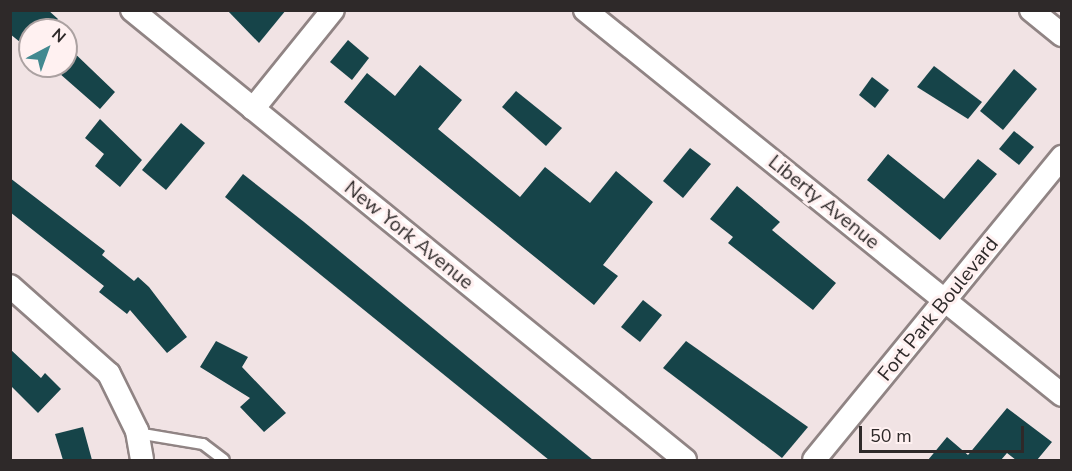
<!DOCTYPE html>
<style>
body{margin:0}
#map{position:relative;width:1072px;height:471px;overflow:hidden;background:#f1e3e4;font-family:"Nunito Sans",sans-serif}
div>[style]{position:absolute}
.building>*{inset:0;background:#164449}
.roads{filter:drop-shadow(2px 0 #908484) drop-shadow(-2px 0 #908484) drop-shadow(0 2px #908484) drop-shadow(0 -2px #908484)}
.lane>*{height:10px;margin:-5px;padding:0 5px;transform-origin:5px;border-radius:5px;background:#fff}
.street>*{height:22px;margin:-11px;padding:0 11px;transform-origin:11px;border-radius:11px;background:#fff}
span{translate:-50% -50%;white-space:nowrap;text-align:center;line-height:1.15;-webkit-text-stroke:6px #fff1f1;paint-order:stroke}
.street-label{font-size:20px;color:#2e2929}
.frame{position:absolute;inset:0;border:12px solid #2e2929;pointer-events:none}
.north{position:absolute;left:18px;top:18px;width:60px;height:60px;box-sizing:border-box;background:#fff1f1;border:2px solid #aba1a1;border-radius:50%;rotate:41deg;font-size:16px;font-weight:700;line-height:24px;text-align:center;color:#2e2929}
.north::after{content:'';display:block;margin:auto;width:21px;height:27px;background:#428990;clip-path:polygon(50% 0,100% 100%,50% 72%,0 100%)}
.scale{position:absolute;left:859px;top:426px;width:165px;height:27px;box-sizing:border-box;border:3px solid #2e2929;border-top:0;padding-left:8px;font-size:18px;line-height:21px;white-space:nowrap;color:#2e2929;-webkit-text-stroke:4px #fff1f1;paint-order:stroke}
</style>
<div id="map">
<div class="building">
<i style="clip-path:polygon(10px 10px,48px 10px,58px 19px,49px 30px,30px 30px,30px 50px,10px 34px)"></i>
<i style="clip-path:polygon(227px 10px,286px 10px,259px 43px)"></i>
<i style="clip-path:polygon(348px 40px,369px 58px,352px 80px,330px 62px)"></i>
<i style="clip-path:polygon(66px 45px,115px 92px,100px 109px,51px 66px,66px 66px)"></i>
<i style="clip-path:polygon(420px 65px,462px 100px,438px 129px,520px 197px,545px 167px,590px 203px,616px 171px,653px 202px,603px 265px,618px 276px,594px 305px,344px 102px,367px 73px,395px 96px)"></i>
<i style="clip-path:polygon(934px 66px,982px 102px,968px 119px,917px 87px)"></i>
<i style="clip-path:polygon(1014px 69px,1037px 89px,1003px 130px,980px 111px)"></i>
<i style="clip-path:polygon(872px 77px,889px 90px,875px 108px,859px 95px)"></i>
<i style="clip-path:polygon(516px 91px,562px 128px,546px 146px,502px 107px)"></i>
<i style="clip-path:polygon(100px 119px,142px 160px,120px 187px,95px 166px,104px 154px,85px 138px)"></i>
<i style="clip-path:polygon(181px 123px,205px 143px,166px 190px,142px 170px)"></i>
<i style="clip-path:polygon(1014px 131px,1034px 147px,1019px 165px,999px 149px)"></i>
<i style="clip-path:polygon(690px 148px,711px 164px,683px 198px,663px 181px)"></i>
<i style="clip-path:polygon(888px 154px,944px 199px,978px 159px,997px 174px,940px 240px,867px 180px)"></i>
<i style="clip-path:polygon(243px 174px,304px 222px,593px 460px,549px 460px,274px 237px,225px 197px)"></i>
<i style="clip-path:polygon(10px 178px,105px 251px,102px 255px,134px 281px,138px 277px,149px 287px,187px 337px,167px 353px,130px 310px,127px 314px,99px 292px,104px 286px,10px 212px)"></i>
<i style="clip-path:polygon(737px 186px,780px 222px,772px 230px,836px 283px,813px 310px,728px 243px,733px 237px,710px 219px)"></i>
<i style="clip-path:polygon(643px 300px,662px 315px,640px 342px,621px 327px)"></i>
<i style="clip-path:polygon(216px 341px,248px 357px,242px 367px,286px 413px,264px 432px,240px 407px,250px 398px,200px 367px)"></i>
<i style="clip-path:polygon(686px 341px,808px 427px,782px 458px,663px 368px)"></i>
<i style="clip-path:polygon(10px 349px,41px 378px,45px 373px,61px 389px,38px 413px,10px 385px)"></i>
<i style="clip-path:polygon(1007px 408px,1052px 442px,1037px 460px,1016px 460px,1007px 453px,1001px 460px,928px 460px,947px 437px,968px 455px)"></i>
<i style="clip-path:polygon(83px 427px,92px 460px,63px 460px,55px 434px)"></i>
</div>
<div class="roads">
<div class="lane">
<i style="left:137px;top:433px;width:67px;rotate:9.5deg"></i>
<i style="left:203px;top:444px;width:26px;rotate:37deg"></i>
</div>
<div class="street">
<i style="left:132px;top:10px;width:713px;rotate:39.14deg"></i>
<i style="left:585px;top:10px;width:613px;rotate:38.91deg"></i>
<i style="left:1031px;top:10px;width:40px;rotate:39deg"></i>
<i style="left:253px;top:109px;width:127px;rotate:-51.1deg"></i>
<i style="left:10px;top:286px;width:132px;rotate:41.6deg"></i>
<i style="left:109px;top:374px;width:64px;rotate:63.8deg"></i>
<i style="left:137px;top:431px;width:29px;rotate:80deg"></i>
<i style="left:814px;top:460px;width:392px;rotate:-50.7deg"></i>
</div>
</div>
<div class="street-label">
<span style="left:824px;top:202px;rotate:39deg">Liberty Avenue</span>
<span style="left:409px;top:235px;rotate:39deg">New York Avenue</span>
<span style="left:938px;top:309px;rotate:-51deg">Fort Park Boulevard</span>
</div>
<div class="frame"></div>
<div class="north">N</div>
<div class="scale">50 m</div>
</div>
